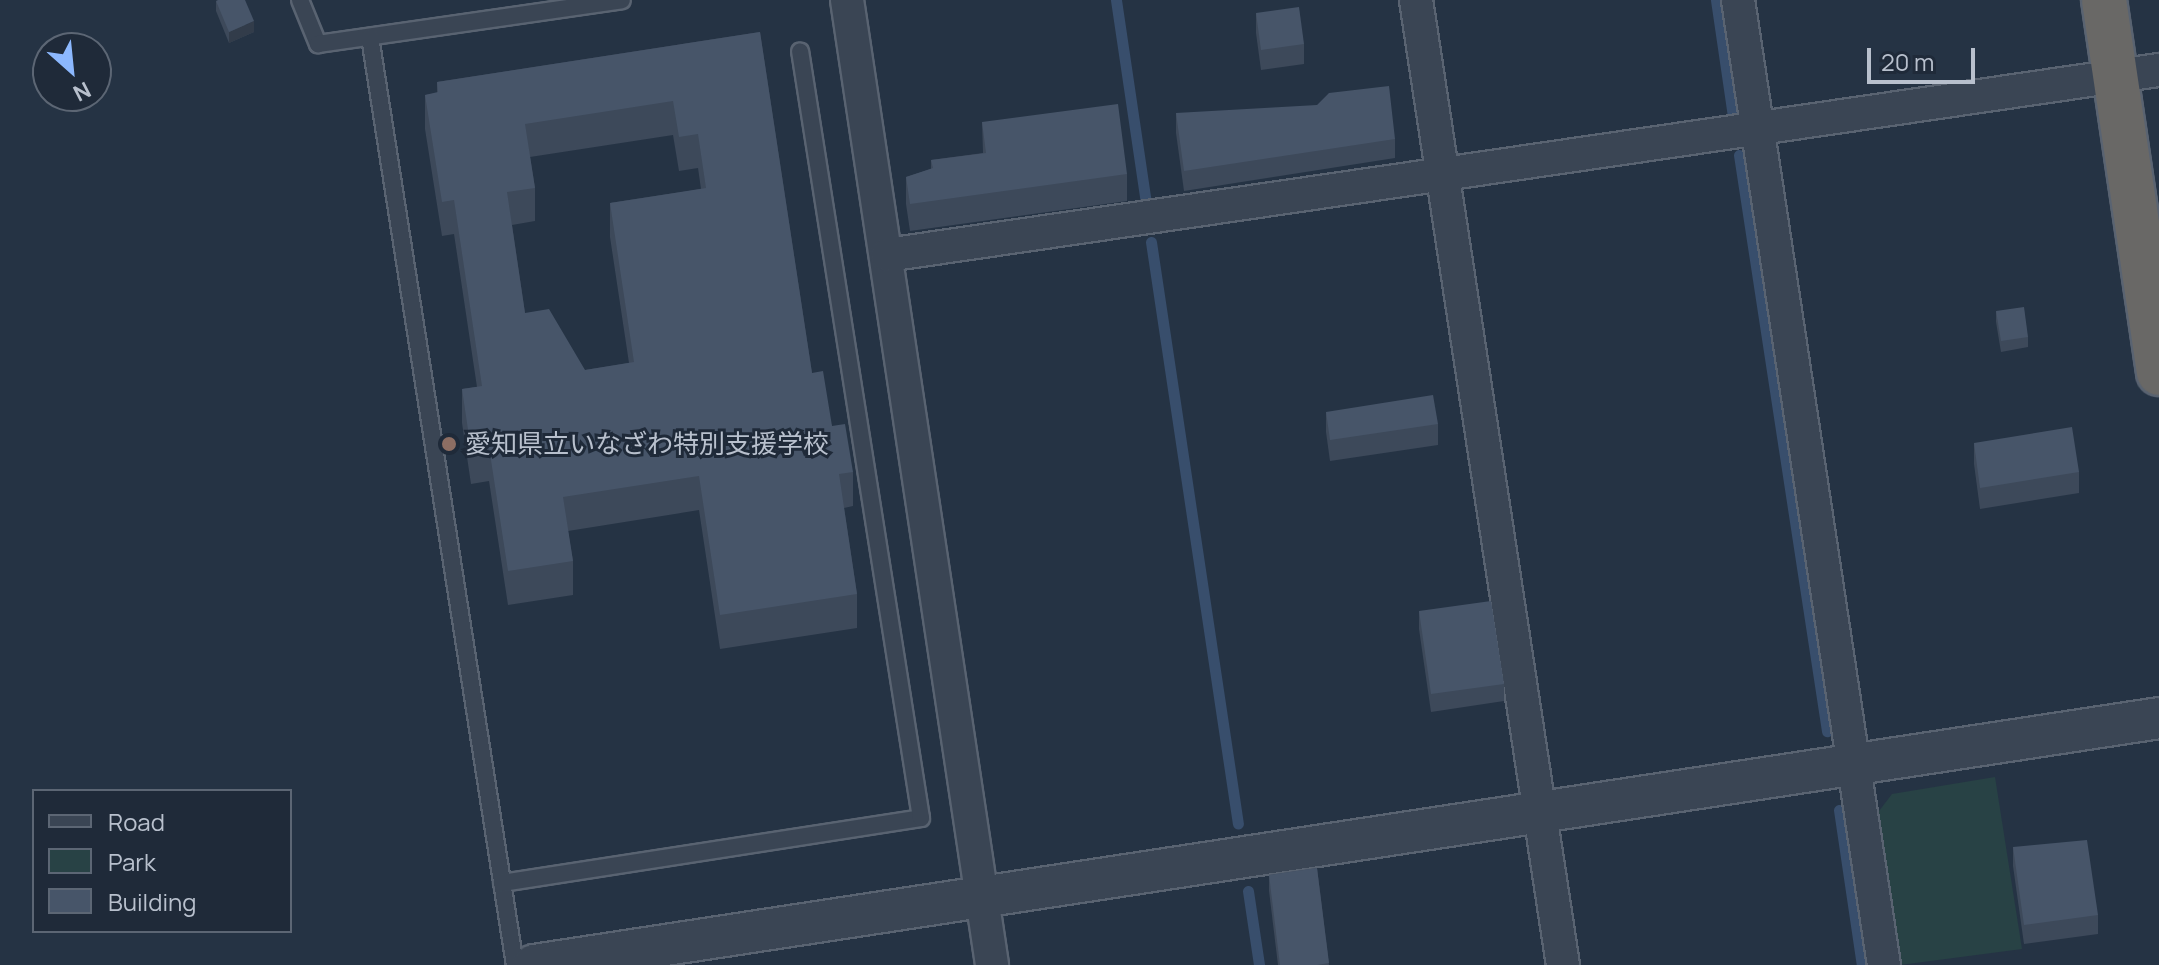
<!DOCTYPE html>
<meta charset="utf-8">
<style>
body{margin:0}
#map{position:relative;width:2159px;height:965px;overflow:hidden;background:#253344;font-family:Manrope,"Noto Sans JP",sans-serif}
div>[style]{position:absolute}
.green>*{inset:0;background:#284245}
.stream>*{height:11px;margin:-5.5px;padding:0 5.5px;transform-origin:5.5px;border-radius:5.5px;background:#384e6c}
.roads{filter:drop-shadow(2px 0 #596371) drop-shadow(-2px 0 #596371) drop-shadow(0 2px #596371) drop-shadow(0 -2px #596371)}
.service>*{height:16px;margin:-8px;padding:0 8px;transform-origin:8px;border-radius:8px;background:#3a4554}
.minor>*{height:32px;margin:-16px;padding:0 16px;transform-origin:16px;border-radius:16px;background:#3a4554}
.tertiary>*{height:40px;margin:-20px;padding:0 20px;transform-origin:20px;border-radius:20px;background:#3a4554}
.trunk>*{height:44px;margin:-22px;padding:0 22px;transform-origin:22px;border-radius:22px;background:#696866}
.wall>*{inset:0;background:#3d495a}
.shaded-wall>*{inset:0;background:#323c4a}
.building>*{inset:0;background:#475569}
.dots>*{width:22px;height:22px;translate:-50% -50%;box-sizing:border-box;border:4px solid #1f2a39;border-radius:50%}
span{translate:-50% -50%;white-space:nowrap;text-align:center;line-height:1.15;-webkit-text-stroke:6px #1f2a39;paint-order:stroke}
.poi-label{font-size:26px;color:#b8c0cd}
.left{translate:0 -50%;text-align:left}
.legend{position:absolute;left:32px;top:789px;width:260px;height:144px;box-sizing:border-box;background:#1f2a39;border:2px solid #5c6674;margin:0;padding:10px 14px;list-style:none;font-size:24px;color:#b8c0cd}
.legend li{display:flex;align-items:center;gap:16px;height:40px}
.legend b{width:40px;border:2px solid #5c6674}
.north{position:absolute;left:32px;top:32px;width:80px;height:80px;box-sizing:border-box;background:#1f2a39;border:2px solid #5c6674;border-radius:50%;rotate:153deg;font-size:22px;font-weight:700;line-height:32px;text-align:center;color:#b8c0cd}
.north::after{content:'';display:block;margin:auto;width:28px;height:36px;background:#8cb8fe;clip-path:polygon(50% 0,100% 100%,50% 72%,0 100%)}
.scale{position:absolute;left:1867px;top:48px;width:108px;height:36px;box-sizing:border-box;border:4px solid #b8c0cd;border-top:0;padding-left:10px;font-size:24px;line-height:28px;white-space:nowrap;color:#b8c0cd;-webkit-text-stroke:6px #1f2a39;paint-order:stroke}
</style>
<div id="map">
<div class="green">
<i style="clip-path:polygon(1995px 777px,2022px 949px,1900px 965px,1876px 815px,1892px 794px)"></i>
</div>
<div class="stream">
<i style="left:1116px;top:0;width:204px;rotate:81.6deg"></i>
<i style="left:1716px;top:0;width:117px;rotate:81.7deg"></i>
<i style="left:1739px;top:155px;width:583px;rotate:81.31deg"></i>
<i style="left:1151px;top:242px;width:588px;rotate:81.5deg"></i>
<i style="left:1839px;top:810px;width:157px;rotate:81.6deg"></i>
<i style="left:1248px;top:891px;width:75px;rotate:81.5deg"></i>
</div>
<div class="roads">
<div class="service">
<i style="left:300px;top:0;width:48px;rotate:67.8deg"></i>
<i style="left:318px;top:44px;width:307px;rotate:-8.2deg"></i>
<i style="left:370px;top:37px;width:939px;rotate:81.12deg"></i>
<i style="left:502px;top:883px;width:424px;rotate:-8.8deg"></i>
<i style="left:921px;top:818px;width:776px;rotate:-98.96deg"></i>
</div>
<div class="minor">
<i style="left:847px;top:0;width:976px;rotate:81.45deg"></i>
<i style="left:1416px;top:0;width:976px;rotate:81.34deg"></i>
<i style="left:1738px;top:0;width:976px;rotate:81.4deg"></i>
<i style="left:887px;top:255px;width:1285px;rotate:-8.28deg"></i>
</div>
<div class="tertiary">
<i style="left:534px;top:965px;width:1644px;rotate:-8.64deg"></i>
</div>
<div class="trunk">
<i style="left:2104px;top:0;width:377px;rotate:81.6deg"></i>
</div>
</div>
<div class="wall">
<i style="clip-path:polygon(216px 1px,254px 32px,229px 43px,216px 11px)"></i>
<i style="clip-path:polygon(1256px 13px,1304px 44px,1304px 64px,1261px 70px,1256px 33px)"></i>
<i style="clip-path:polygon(evenodd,760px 32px,812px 373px,832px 426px,853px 472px,853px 506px,844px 508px,857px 594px,857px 628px,720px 649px,699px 510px,568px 531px,573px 561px,573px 595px,508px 605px,489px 481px,471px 484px,462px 423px,462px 389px,477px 387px,454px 234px,442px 236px,425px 129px,425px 95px,437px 93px,437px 82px,760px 32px,673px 135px,679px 171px,698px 168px,701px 189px,610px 203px,610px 237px,629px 363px,585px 370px,525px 313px,512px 225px,535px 221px,535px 188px,530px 157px,673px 135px)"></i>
<i style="clip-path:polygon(1176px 113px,1395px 139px,1395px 158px,1184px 191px,1176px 133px)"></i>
<i style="clip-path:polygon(982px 122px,1127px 174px,1127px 201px,910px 231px,906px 204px,906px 177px,931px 169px,931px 160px,983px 153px)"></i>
<i style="clip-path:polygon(1996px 311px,2028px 337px,2028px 347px,2001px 352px,1996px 322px)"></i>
<i style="clip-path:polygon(1326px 412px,1438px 424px,1438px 445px,1330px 461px,1326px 432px)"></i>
<i style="clip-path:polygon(1974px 443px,2079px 472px,2079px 493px,1980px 509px,1974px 464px)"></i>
<i style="clip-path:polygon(1419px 611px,1504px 684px,1504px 701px,1431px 712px,1419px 629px)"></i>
<i style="clip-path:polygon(2013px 847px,2098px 915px,2098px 934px,2024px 944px,2013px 866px)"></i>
<i style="clip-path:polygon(1317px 868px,1329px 965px,1278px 965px,1269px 891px,1269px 875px)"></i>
</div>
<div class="shaded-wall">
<i style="clip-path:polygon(254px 21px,254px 32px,229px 43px,229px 32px)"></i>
</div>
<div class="building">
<i style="clip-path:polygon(218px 0,245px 0,254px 21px,229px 32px,216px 1px)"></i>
<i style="clip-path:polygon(1299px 7px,1304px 44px,1261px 50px,1256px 13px)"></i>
<i style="clip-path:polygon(evenodd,760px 32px,812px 373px,823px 371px,832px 426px,845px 424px,853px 472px,839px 474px,857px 594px,720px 615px,699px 476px,563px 497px,573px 561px,508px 571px,489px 447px,471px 450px,462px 389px,482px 386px,454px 200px,442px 202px,425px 95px,438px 92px,437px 82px,760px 32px,673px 101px,679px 137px,698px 134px,706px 188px,610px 203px,634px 362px,585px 370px,549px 309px,525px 313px,507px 192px,535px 188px,525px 124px,673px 101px)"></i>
<i style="clip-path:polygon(1389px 86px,1395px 139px,1184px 171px,1176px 113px,1317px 105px,1329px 93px)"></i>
<i style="clip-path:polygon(1118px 104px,1127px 174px,910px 204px,906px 177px,933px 168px,931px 160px,986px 153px,982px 122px)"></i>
<i style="clip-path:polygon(2024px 307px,2028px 337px,2001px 341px,1996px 311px)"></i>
<i style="clip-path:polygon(1433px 395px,1438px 424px,1330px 440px,1326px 412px)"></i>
<i style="clip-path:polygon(2072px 427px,2079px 472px,1980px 488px,1974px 443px)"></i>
<i style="clip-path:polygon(1491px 601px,1504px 684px,1431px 694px,1419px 611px)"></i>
<i style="clip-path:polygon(2087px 840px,2098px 915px,2024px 925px,2013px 847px)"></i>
<i style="clip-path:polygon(1317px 868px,1329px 963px,1317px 965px,1280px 965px,1269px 875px)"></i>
</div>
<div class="dots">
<i style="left:449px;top:444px;background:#8d6e63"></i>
</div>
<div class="poi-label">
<span class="left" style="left:465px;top:444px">愛知県立いなざわ特別支援学校</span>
</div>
<ul class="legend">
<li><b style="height:10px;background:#3a4554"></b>Road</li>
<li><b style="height:22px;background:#284245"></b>Park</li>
<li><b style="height:22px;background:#475569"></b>Building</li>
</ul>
<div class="north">N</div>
<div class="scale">20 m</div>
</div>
